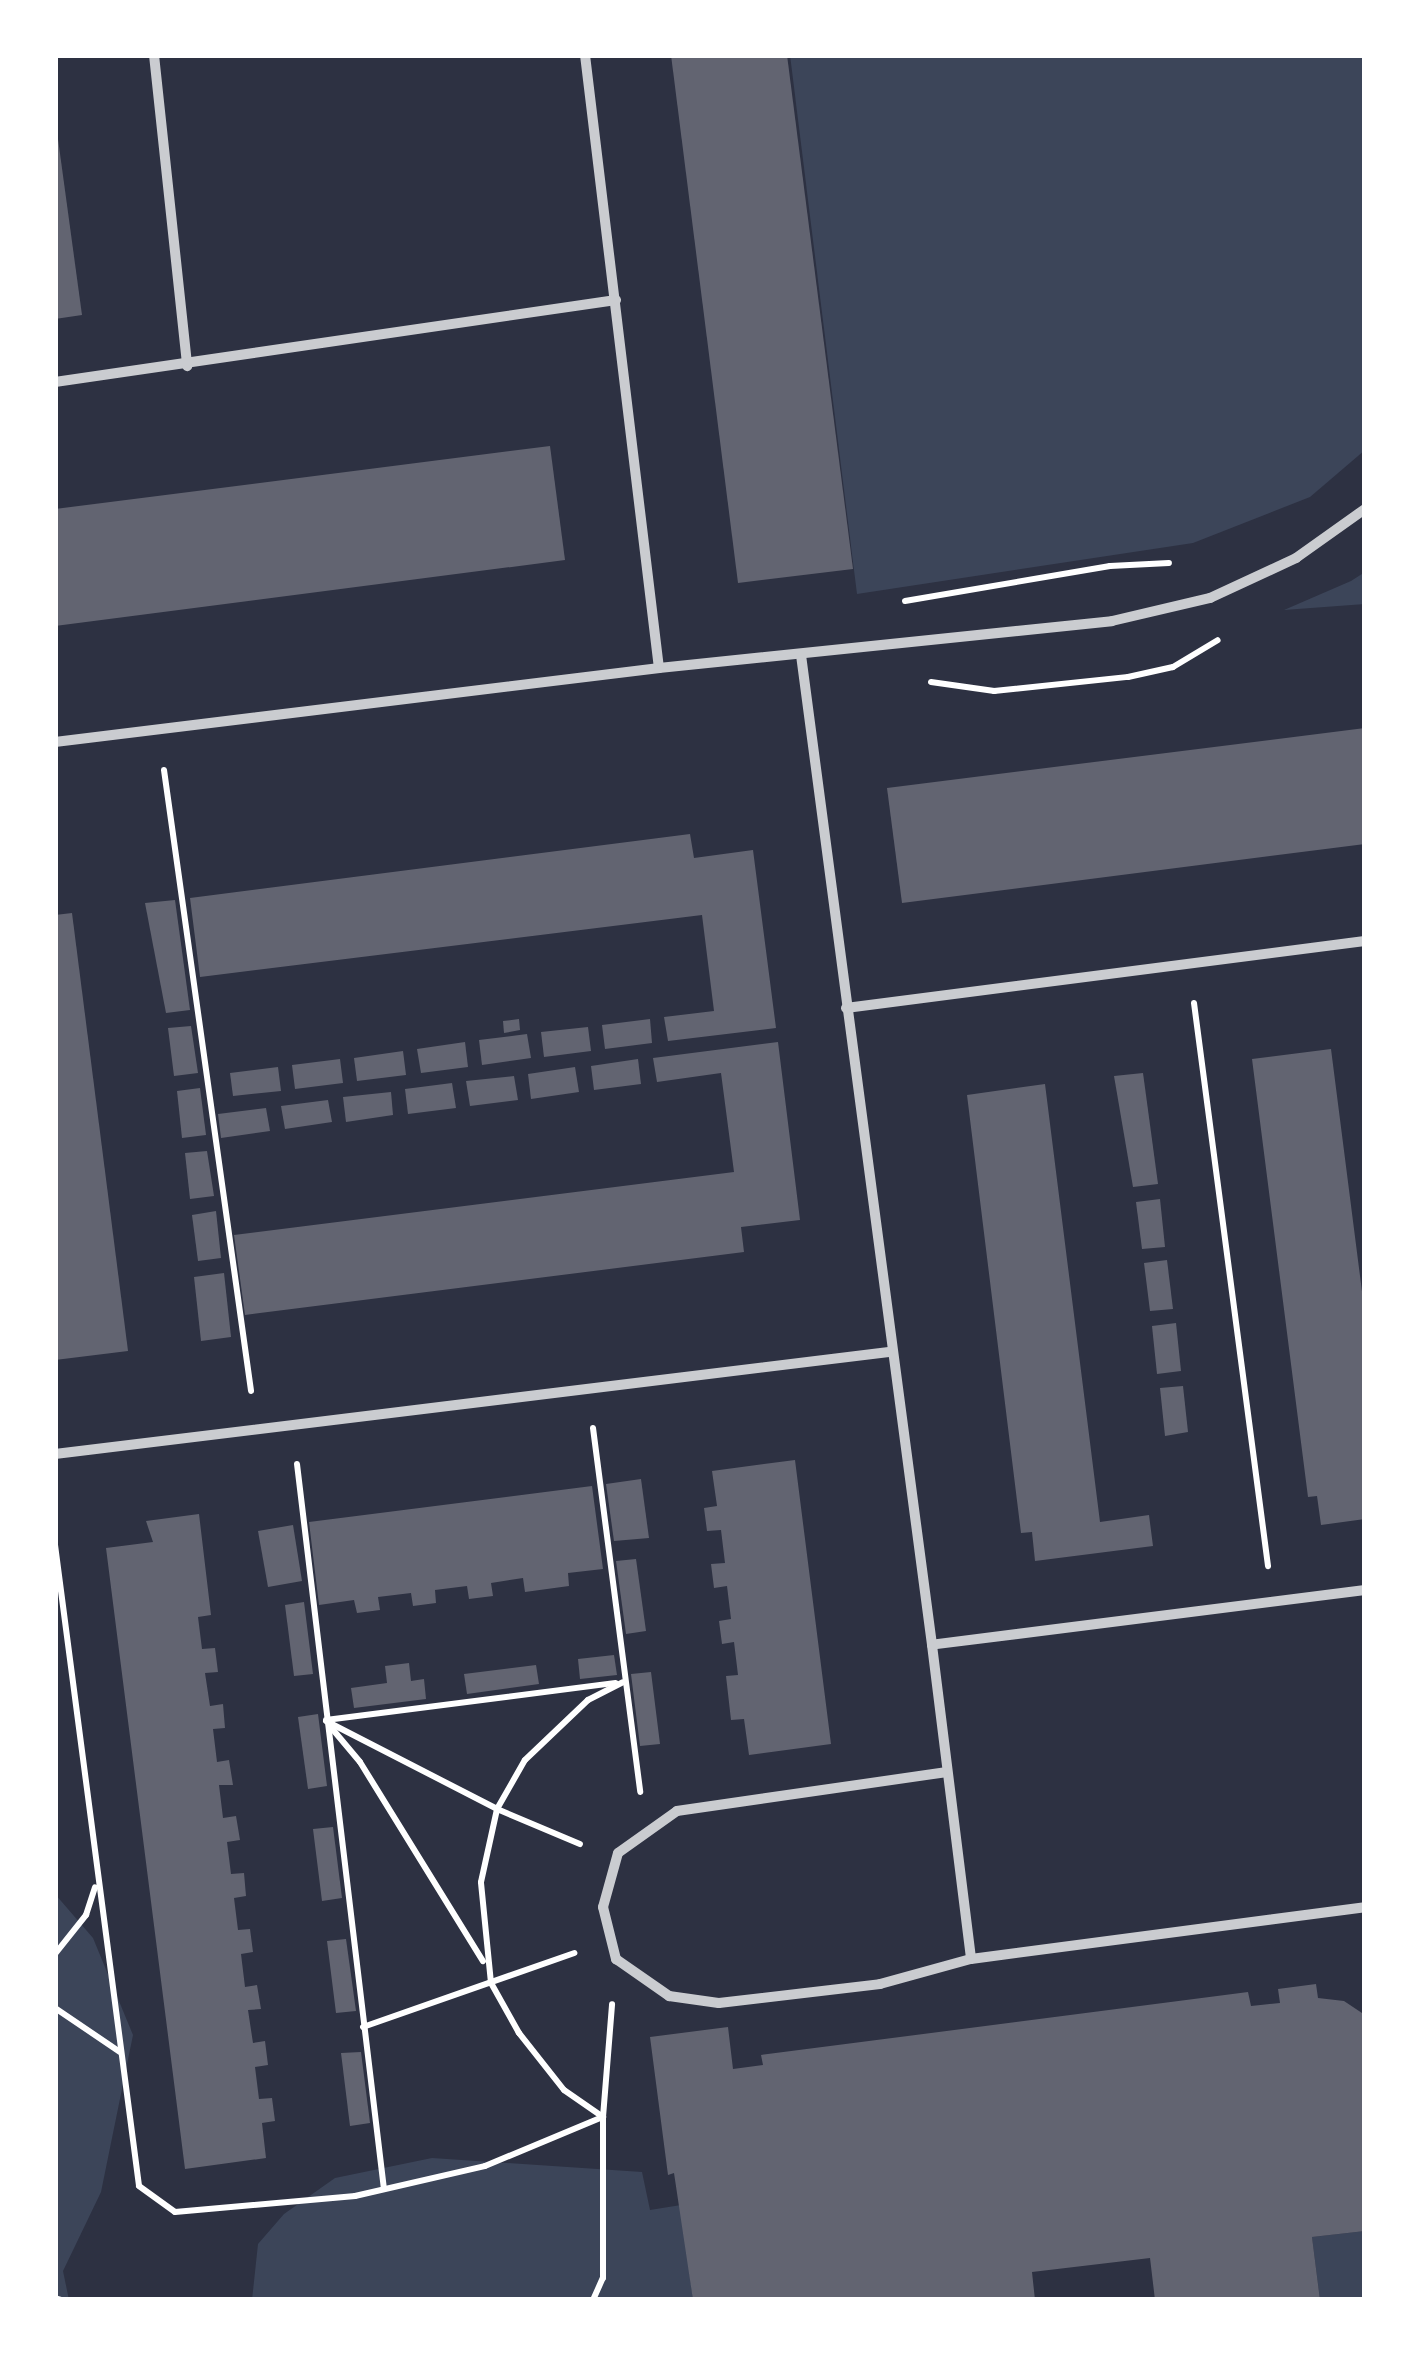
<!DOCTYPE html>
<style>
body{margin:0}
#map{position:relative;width:1420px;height:2355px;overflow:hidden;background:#2d3142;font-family:"Work Sans",sans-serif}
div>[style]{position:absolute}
.green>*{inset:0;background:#3c4559}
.building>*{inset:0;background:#626471}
.path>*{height:6px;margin:-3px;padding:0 3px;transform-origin:3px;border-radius:3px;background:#fff}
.minor>*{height:10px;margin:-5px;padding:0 5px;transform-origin:5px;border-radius:5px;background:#caccd0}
span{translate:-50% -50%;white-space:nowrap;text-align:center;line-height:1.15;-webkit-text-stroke:8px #fff;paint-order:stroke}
.frame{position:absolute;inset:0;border:58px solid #fff;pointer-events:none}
</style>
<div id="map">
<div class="green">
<i style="clip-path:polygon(790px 55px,1365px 55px,1365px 450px,1310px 497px,1193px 543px,857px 594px)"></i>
<i style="clip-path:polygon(1365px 572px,1365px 604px,1284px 610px,1351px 581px)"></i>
<i style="clip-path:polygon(55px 1894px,93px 1938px,133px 2035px,101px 2192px,63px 2271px,69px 2300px,55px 2300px)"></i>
<i style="clip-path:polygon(432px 2158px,642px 2172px,650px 2210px,681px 2205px,693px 2300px,252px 2300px,258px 2244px,284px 2214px,335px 2178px)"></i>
<i style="clip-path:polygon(1365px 2231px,1365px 2300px,1320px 2300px,1312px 2237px)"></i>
</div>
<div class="building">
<i style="clip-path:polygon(671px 55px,787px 55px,853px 569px,738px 583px)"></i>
<i style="clip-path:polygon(55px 117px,82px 315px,55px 319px)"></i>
<i style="clip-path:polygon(550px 446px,565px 560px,55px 626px,55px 509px)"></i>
<i style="clip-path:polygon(1365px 728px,1365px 844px,902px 903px,887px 788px)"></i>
<i style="clip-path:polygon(690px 834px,694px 858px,753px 850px,776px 1028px,668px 1041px,664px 1017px,714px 1011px,702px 915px,200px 977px,190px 898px)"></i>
<i style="clip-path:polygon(175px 900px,190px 1010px,166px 1013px,145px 903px)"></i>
<i style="clip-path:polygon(72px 913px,128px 1351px,55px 1360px,55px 915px)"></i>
<i style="clip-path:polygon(519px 1019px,520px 1030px,504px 1033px,503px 1021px)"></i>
<i style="clip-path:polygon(650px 1019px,652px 1043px,605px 1049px,602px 1025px)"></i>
<i style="clip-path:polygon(191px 1026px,198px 1073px,174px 1076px,168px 1028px)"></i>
<i style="clip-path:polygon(588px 1027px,591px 1051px,544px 1057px,541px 1032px)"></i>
<i style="clip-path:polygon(527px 1034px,531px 1058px,482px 1065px,479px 1040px)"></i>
<i style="clip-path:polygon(465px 1042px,468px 1067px,421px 1073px,417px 1049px)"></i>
<i style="clip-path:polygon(778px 1042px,800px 1220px,741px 1227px,744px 1252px,245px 1315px,234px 1235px,734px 1172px,721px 1073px,657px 1082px,653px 1058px)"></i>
<i style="clip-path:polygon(1331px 1049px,1365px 1315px,1365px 1519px,1321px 1525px,1317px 1496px,1308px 1497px,1252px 1059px)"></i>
<i style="clip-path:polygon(403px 1051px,406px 1075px,357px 1081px,354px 1058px)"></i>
<i style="clip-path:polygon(340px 1059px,343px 1083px,295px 1089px,292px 1065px)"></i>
<i style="clip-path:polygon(638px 1059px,641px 1084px,594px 1090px,591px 1066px)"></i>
<i style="clip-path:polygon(278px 1067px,281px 1091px,233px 1096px,230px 1073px)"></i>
<i style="clip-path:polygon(575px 1067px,579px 1092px,531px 1099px,528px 1074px)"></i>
<i style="clip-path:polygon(1143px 1073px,1158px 1184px,1133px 1187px,1114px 1076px)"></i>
<i style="clip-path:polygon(514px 1076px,518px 1100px,470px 1106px,466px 1081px)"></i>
<i style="clip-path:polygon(452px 1083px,456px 1108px,408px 1114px,405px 1089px)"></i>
<i style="clip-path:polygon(1045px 1084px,1100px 1522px,1149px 1515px,1153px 1546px,1035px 1561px,1032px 1532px,1021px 1533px,967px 1095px)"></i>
<i style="clip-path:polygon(200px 1088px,206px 1135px,182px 1138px,177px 1091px)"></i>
<i style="clip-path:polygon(391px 1092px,393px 1115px,346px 1122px,343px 1097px)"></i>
<i style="clip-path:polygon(328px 1100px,332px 1122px,285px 1129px,281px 1106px)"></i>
<i style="clip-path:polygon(266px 1108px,270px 1131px,221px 1138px,218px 1114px)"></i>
<i style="clip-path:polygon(207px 1151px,214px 1196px,190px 1199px,185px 1153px)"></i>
<i style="clip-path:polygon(1160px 1199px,1165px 1247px,1142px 1249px,1136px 1202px)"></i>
<i style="clip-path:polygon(216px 1211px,221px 1258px,198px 1261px,192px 1215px)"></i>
<i style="clip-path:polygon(1167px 1260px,1173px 1309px,1150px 1311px,1144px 1263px)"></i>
<i style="clip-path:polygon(224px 1273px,231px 1337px,201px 1341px,194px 1277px)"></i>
<i style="clip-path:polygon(1176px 1323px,1181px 1371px,1157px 1374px,1152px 1326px)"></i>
<i style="clip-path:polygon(1183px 1386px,1188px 1432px,1165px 1436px,1160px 1388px)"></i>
<i style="clip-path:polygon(795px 1460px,831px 1744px,749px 1755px,744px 1719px,731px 1720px,726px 1676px,738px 1675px,734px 1642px,722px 1644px,719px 1621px,731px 1619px,727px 1586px,714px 1588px,711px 1564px,725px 1563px,721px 1530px,707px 1531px,704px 1508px,717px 1506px,712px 1471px)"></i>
<i style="clip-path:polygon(641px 1479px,649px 1538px,614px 1541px,606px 1484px)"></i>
<i style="clip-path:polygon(592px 1486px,603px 1569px,568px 1573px,569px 1586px,525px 1592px,523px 1578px,491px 1583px,493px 1596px,469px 1599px,467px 1586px,435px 1590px,436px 1603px,413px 1606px,411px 1593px,378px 1597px,380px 1610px,357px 1613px,354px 1600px,319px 1605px,309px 1522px)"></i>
<i style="clip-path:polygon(199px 1514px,211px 1615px,198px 1617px,202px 1649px,215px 1648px,218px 1672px,205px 1673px,210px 1706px,223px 1704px,225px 1728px,213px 1729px,217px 1762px,229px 1760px,233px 1785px,219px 1785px,223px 1818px,236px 1816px,240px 1840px,227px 1842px,231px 1874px,244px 1873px,246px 1896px,234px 1898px,238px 1930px,250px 1929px,253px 1952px,241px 1954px,245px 1987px,257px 1985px,261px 2009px,248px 2010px,253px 2043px,265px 2041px,268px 2065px,255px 2067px,259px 2099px,272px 2098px,275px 2121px,262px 2123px,266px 2158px,185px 2169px,106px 1548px,153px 1542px,146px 1521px)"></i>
<i style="clip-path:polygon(293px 1525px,302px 1581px,268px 1587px,258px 1531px)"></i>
<i style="clip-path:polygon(636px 1559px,646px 1631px,626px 1634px,616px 1561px)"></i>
<i style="clip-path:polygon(304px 1602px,313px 1674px,294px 1676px,285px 1605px)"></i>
<i style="clip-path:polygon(614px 1655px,617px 1675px,580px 1679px,578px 1659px)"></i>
<i style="clip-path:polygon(409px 1663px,411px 1681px,424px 1679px,426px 1699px,354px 1708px,351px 1688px,387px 1683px,385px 1666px)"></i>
<i style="clip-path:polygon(536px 1665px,539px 1684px,467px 1694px,464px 1674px)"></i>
<i style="clip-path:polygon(651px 1672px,660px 1744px,640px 1746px,631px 1674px)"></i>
<i style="clip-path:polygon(318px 1714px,327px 1786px,308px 1789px,298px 1717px)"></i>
<i style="clip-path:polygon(333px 1827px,342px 1898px,322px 1901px,313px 1829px)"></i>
<i style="clip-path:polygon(346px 1939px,356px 2011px,336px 2013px,327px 1941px)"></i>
<i style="clip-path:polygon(1316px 1984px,1318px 1998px,1344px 2001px,1365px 2015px,1365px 2231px,1312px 2237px,1320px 2300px,1155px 2300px,1150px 2258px,1032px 2272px,1035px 2300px,693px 2300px,674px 2173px,668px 2175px,650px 2037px,728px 2027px,733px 2069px,763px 2065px,761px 2055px,1248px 1992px,1251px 2006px,1280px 2003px,1278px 1989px)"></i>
<i style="clip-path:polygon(361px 2052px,370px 2123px,350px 2126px,341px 2053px)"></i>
</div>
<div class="path">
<i style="left:905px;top:601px;width:208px;rotate:-9.7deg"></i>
<i style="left:1110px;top:566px;width:59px;rotate:-2.9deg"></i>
<i style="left:931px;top:682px;width:64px;rotate:8.1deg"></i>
<i style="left:994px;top:691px;width:135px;rotate:-6deg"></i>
<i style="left:1128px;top:677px;width:46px;rotate:-12.5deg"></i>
<i style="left:1173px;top:667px;width:52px;rotate:-31deg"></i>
<i style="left:164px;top:770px;width:627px;rotate:82.02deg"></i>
<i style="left:1194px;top:1003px;width:568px;rotate:82.51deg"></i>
<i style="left:593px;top:1428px;width:367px;rotate:82.6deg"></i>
<i style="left:297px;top:1464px;width:730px;rotate:83.16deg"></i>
<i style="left:55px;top:1545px;width:646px;rotate:82.53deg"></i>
<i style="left:139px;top:2186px;width:44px;rotate:35.8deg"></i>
<i style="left:175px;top:2212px;width:181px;rotate:-5.1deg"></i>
<i style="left:355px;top:2196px;width:133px;rotate:-13deg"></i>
<i style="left:485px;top:2166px;width:128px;rotate:-22.6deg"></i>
<i style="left:326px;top:1720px;width:292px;rotate:-7.3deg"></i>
<i style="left:326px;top:1721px;width:192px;rotate:27.2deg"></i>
<i style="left:497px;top:1809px;width:90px;rotate:22.9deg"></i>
<i style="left:329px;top:1725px;width:48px;rotate:50deg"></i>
<i style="left:360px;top:1762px;width:234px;rotate:58.3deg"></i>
<i style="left:55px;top:1954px;width:50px;rotate:-51.5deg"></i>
<i style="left:86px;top:1915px;width:29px;rotate:-72deg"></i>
<i style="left:55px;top:2008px;width:78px;rotate:34.1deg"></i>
<i style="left:363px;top:2027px;width:224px;rotate:-19.3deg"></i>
<i style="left:603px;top:2117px;width:47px;rotate:-145.3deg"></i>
<i style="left:564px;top:2090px;width:73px;rotate:-128.3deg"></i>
<i style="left:519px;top:2033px;width:57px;rotate:-119.2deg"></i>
<i style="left:491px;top:1983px;width:101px;rotate:-95.7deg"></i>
<i style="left:481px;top:1882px;width:75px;rotate:-77.6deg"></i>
<i style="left:497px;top:1809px;width:56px;rotate:-60.3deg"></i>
<i style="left:525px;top:1760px;width:87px;rotate:-43.6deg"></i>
<i style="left:588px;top:1700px;width:39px;rotate:-27deg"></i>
<i style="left:55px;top:2298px;width:6px;rotate:18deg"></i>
<i style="left:593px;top:2300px;width:24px;rotate:-66deg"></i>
<i style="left:603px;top:2278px;width:161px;rotate:-90deg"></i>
<i style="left:603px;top:2117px;width:113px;rotate:-85.4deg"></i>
</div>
<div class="minor">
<i style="left:154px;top:55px;width:313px;rotate:83.9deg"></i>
<i style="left:585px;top:55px;width:617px;rotate:83.12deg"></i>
<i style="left:55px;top:382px;width:567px;rotate:-8.32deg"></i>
<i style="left:801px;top:655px;width:999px;rotate:82.46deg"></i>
<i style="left:55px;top:742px;width:609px;rotate:-6.98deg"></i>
<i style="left:659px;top:668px;width:455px;rotate:-5.9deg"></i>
<i style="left:1112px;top:621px;width:101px;rotate:-13.2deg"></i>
<i style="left:1210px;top:598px;width:95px;rotate:-24.9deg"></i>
<i style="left:1296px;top:558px;width:85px;rotate:-35.4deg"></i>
<i style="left:846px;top:1008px;width:523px;rotate:-7.36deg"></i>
<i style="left:55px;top:1454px;width:840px;rotate:-6.97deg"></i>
<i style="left:1365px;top:1590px;width:436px;rotate:172.8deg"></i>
<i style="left:932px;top:1645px;width:316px;rotate:82.9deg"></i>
<i style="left:971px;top:1959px;width:397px;rotate:-7.5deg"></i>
<i style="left:947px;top:1772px;width:273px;rotate:171.8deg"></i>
<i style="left:677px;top:1811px;width:72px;rotate:144.6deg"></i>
<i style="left:618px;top:1853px;width:56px;rotate:105.5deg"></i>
<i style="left:603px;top:1907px;width:54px;rotate:76deg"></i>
<i style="left:616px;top:1959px;width:65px;rotate:34.9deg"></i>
<i style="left:669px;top:1996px;width:50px;rotate:8deg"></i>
<i style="left:719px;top:2003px;width:162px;rotate:-6.7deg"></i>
<i style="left:880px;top:1984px;width:94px;rotate:-15.4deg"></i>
</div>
<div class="frame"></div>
</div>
